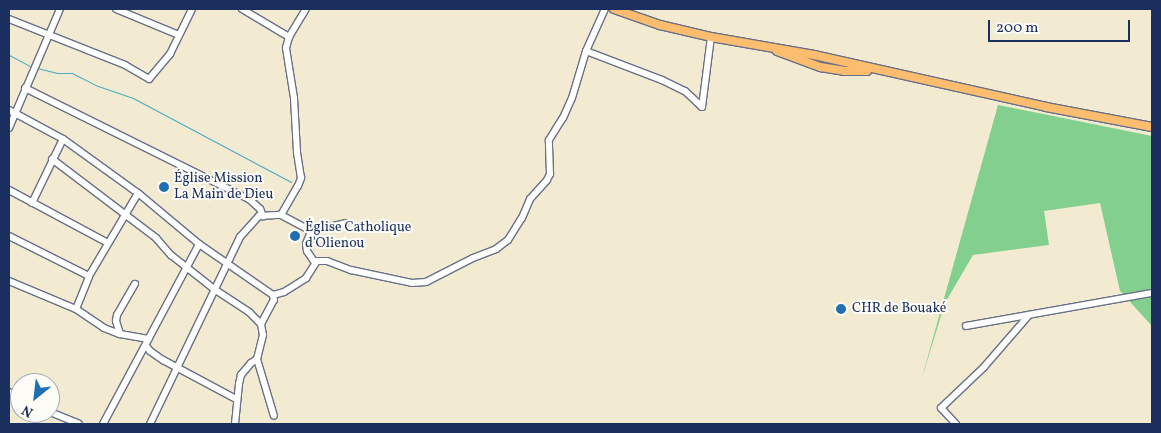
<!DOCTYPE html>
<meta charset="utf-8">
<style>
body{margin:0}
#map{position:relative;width:1161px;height:433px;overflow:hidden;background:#f3ead2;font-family:Vollkorn,serif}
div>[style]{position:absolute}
.green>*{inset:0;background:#83d08e}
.stream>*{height:1px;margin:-0.5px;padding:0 0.5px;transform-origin:0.5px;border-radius:0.5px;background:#44acc4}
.roads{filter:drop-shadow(1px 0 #677087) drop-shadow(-1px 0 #677087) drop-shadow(0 1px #677087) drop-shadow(0 -1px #677087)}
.minor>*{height:6px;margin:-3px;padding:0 3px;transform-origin:3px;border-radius:3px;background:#fff}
.major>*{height:8px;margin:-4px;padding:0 4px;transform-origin:4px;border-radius:4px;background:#fcbd6f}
.dots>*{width:14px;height:14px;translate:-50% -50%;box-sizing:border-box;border:2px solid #fdfcf7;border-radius:50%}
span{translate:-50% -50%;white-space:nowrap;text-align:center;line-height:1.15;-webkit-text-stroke:4px #fdfcf7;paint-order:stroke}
.poi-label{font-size:14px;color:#1b2f5e}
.left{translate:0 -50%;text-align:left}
.frame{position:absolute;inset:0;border:10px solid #1b2f5e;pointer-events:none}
.north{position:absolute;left:10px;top:373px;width:50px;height:50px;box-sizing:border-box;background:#fdfcf7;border:1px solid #a3aaba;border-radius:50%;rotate:209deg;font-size:14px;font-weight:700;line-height:20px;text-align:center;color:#1b2f5e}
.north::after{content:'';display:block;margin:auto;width:18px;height:22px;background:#1f6fb2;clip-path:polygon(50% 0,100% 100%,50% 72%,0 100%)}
.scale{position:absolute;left:988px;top:20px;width:142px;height:22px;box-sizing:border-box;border:2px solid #1b2f5e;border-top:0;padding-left:6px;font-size:15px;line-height:18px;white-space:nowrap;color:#1b2f5e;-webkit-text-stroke:4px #fdfcf7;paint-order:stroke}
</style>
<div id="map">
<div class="green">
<i style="clip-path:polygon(998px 105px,1152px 136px,1152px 326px,1120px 291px,1100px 203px,1044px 211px,1049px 245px,973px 255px,945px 303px,921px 381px)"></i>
</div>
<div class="stream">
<i style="left:9px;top:55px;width:27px;rotate:28deg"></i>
<i style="left:37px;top:68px;width:21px;rotate:14deg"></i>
<i style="left:57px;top:73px;width:15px"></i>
<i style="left:72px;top:73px;width:29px;rotate:27deg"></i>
<i style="left:98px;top:86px;width:37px;rotate:19deg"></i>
<i style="left:133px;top:98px;width:179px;rotate:28deg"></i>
</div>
<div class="roads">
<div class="minor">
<i style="left:116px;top:9px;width:68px;rotate:22.4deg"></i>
<i style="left:242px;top:9px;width:55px;rotate:30.8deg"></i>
<i style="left:9px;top:19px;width:125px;rotate:21.6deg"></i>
<i style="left:125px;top:65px;width:28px;rotate:30deg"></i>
<i style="left:149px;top:79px;width:33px;rotate:-50deg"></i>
<i style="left:170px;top:54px;width:50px;rotate:-63.9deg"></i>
<i style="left:586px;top:51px;width:81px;rotate:20.9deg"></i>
<i style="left:662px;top:80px;width:25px;rotate:26deg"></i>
<i style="left:685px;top:91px;width:23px;rotate:43deg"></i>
<i style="left:25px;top:88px;width:250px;rotate:26.4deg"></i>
<i style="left:249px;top:199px;width:15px;rotate:42deg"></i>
<i style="left:260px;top:209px;width:8px;rotate:67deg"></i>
<i style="left:702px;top:107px;width:71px;rotate:-82.7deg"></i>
<i style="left:9px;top:110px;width:61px;rotate:28.2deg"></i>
<i style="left:63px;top:139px;width:92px;rotate:35.8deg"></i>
<i style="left:138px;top:193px;width:80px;rotate:39.9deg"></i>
<i style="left:199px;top:244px;width:90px;rotate:34.6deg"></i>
<i style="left:273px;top:295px;width:11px;rotate:-15deg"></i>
<i style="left:284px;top:292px;width:26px;rotate:-32deg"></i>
<i style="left:306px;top:278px;width:20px;rotate:-57deg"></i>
<i style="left:317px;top:261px;width:10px"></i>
<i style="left:327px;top:261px;width:26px;rotate:21deg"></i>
<i style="left:351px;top:270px;width:62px;rotate:12deg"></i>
<i style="left:412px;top:283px;width:14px;rotate:-4deg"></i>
<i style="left:426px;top:282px;width:53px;rotate:-27.1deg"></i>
<i style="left:473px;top:258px;width:25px;rotate:-21deg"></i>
<i style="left:496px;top:249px;width:15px;rotate:-37deg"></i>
<i style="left:508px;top:240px;width:26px;rotate:-58deg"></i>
<i style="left:522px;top:218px;width:21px;rotate:-67deg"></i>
<i style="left:530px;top:199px;width:25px;rotate:-48deg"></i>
<i style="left:547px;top:180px;width:7px;rotate:-63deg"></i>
<i style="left:550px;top:174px;width:34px;rotate:-92deg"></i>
<i style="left:549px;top:140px;width:26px;rotate:-58deg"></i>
<i style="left:563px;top:118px;width:22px;rotate:-66deg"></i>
<i style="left:572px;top:98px;width:49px;rotate:-73.4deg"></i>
<i style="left:586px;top:51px;width:46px;rotate:-65.7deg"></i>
<i style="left:9px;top:128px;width:129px;rotate:-66.8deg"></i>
<i style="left:52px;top:159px;width:131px;rotate:37.2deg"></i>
<i style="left:156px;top:238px;width:23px;rotate:49deg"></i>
<i style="left:171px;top:255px;width:55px;rotate:38.3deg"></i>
<i style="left:214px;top:289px;width:42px;rotate:33.3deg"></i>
<i style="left:249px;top:312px;width:17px;rotate:45deg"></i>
<i style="left:261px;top:324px;width:11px;rotate:80deg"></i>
<i style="left:263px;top:335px;width:25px;rotate:104deg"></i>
<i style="left:257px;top:359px;width:7px;rotate:146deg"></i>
<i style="left:251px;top:363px;width:16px;rotate:130deg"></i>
<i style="left:241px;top:375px;width:9px;rotate:103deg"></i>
<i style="left:239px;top:384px;width:40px;rotate:95.7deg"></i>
<i style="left:9px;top:190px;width:112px;rotate:28.2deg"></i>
<i style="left:32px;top:203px;width:71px;rotate:-64.2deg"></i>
<i style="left:281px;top:215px;width:34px;rotate:28deg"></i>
<i style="left:311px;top:231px;width:35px;rotate:-13deg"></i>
<i style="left:311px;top:231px;width:14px;rotate:111deg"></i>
<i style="left:306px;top:244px;width:7px;rotate:82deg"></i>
<i style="left:307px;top:251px;width:14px;rotate:56deg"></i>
<i style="left:9px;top:236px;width:89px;rotate:26.6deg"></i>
<i style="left:9px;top:281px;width:73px;rotate:22.7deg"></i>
<i style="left:76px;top:309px;width:34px;rotate:34deg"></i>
<i style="left:104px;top:328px;width:17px;rotate:21deg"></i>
<i style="left:120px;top:334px;width:29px;rotate:10deg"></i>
<i style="left:76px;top:309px;width:35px;rotate:-68deg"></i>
<i style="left:89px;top:276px;width:96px;rotate:-59.4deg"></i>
<i style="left:261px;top:324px;width:27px;rotate:-62deg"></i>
<i style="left:274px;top:300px;width:5px;rotate:-101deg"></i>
<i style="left:966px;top:326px;width:189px;rotate:-10.1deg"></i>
<i style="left:120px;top:334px;width:14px;rotate:-107deg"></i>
<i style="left:116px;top:321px;width:6px;rotate:-81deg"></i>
<i style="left:117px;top:315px;width:36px;rotate:-60deg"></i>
<i style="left:146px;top:346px;width:6px;rotate:51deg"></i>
<i style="left:150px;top:351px;width:16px;rotate:35deg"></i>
<i style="left:163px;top:360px;width:83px;rotate:28.1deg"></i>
<i style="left:257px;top:359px;width:59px;rotate:73.4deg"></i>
<i style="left:9px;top:392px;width:13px;rotate:29deg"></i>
<i style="left:50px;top:412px;width:31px;rotate:22deg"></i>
<i style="left:103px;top:424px;width:204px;rotate:-61.9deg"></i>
<i style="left:150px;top:424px;width:208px;rotate:-64.3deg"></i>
<i style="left:240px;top:237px;width:28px;rotate:-48deg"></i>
<i style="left:259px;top:216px;width:22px;rotate:-3deg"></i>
<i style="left:281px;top:215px;width:34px;rotate:-60deg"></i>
<i style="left:298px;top:186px;width:9px;rotate:-69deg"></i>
<i style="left:301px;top:178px;width:26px;rotate:-99deg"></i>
<i style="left:297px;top:152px;width:54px;rotate:-93.2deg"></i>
<i style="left:294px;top:98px;width:51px;rotate:-99.1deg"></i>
<i style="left:286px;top:48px;width:11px;rotate:-75deg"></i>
<i style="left:289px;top:37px;width:33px;rotate:-59deg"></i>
<i style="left:956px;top:424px;width:22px;rotate:-133deg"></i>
<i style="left:941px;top:408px;width:59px;rotate:-43.6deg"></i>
<i style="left:984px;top:367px;width:69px;rotate:-49.1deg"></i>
</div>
<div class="major">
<i style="left:614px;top:9px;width:49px;rotate:19.2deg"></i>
<i style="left:660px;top:25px;width:52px;rotate:13.2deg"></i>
<i style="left:711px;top:37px;width:105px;rotate:9.9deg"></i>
<i style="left:814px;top:55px;width:238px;rotate:12.6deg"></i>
<i style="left:1046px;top:107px;width:108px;rotate:10.7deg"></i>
<i style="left:777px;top:51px;width:46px;rotate:20.4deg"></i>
<i style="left:820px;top:67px;width:24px;rotate:9deg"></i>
<i style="left:844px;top:71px;width:23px"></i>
</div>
</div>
<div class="dots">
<i style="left:164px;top:187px;background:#1f6fb2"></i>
<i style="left:295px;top:236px;background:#1f6fb2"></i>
<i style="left:841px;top:309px;background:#1f6fb2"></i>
</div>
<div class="poi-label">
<span class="left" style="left:174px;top:187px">Église Mission<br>La Main de Dieu</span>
<span class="left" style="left:305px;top:236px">Église Catholique<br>d'Olienou</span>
<span class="left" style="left:852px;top:309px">CHR de Bouaké</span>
</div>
<div class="frame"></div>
<div class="north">N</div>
<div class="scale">200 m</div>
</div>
